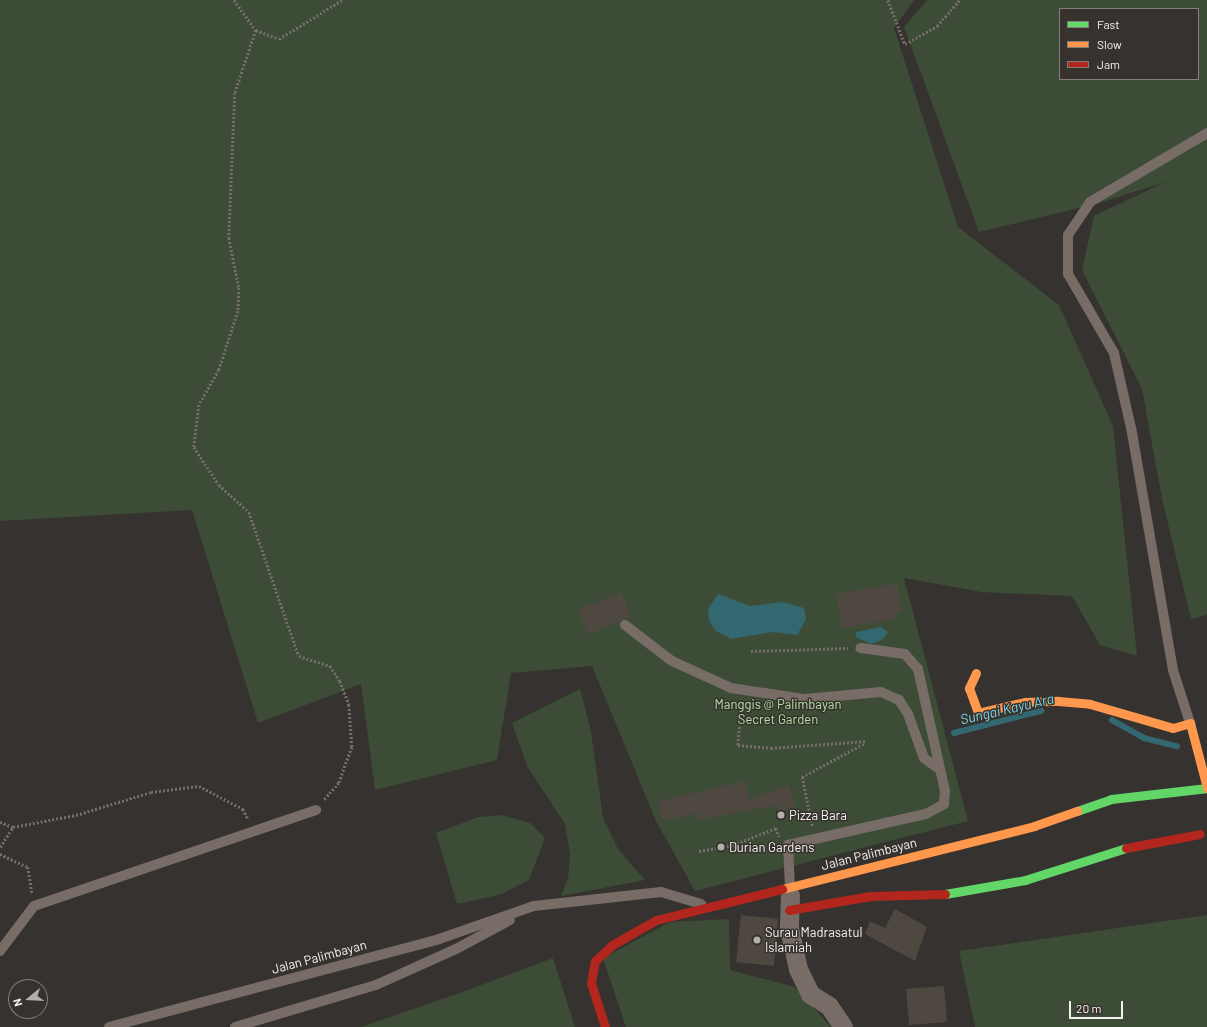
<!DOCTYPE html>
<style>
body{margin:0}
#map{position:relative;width:1207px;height:1027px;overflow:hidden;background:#35322f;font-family:Barlow,sans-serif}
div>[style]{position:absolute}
.green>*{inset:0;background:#3c4c36}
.water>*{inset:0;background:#336871}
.stream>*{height:5.5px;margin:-2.75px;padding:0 2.75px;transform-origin:2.75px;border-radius:2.75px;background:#336871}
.building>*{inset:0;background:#4f4840}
.path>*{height:2.5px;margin-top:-1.25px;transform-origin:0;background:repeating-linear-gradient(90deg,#766e6a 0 2px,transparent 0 4px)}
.lane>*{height:10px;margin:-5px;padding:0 5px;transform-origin:5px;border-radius:5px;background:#786c67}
.street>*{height:19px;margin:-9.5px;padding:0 9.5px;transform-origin:9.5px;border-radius:9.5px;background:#786c67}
.fast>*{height:9px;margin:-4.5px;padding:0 4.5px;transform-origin:4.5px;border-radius:4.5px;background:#63d668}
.slow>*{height:9px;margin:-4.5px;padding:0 4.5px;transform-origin:4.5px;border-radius:4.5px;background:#ff974d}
.jam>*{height:9px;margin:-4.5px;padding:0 4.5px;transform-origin:4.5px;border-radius:4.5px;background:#b3261e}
.dots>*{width:11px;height:11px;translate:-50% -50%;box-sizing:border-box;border:2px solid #37322d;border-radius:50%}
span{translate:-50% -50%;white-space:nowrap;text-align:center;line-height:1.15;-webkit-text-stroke:3px #37322d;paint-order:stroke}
.park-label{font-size:13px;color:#b2e0a6}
.poi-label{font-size:13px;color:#f5f3ef}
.left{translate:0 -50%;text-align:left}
.street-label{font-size:13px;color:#f5f3ef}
.water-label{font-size:14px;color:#7ad8e9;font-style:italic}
.legend{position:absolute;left:1059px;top:8px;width:140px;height:72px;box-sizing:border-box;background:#37322d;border:1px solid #837f7b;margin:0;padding:5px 7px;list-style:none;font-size:12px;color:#f5f3ef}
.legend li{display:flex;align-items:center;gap:8px;height:20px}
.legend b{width:20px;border:1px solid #837f7b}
.north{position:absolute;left:8px;top:979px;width:40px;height:40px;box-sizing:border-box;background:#37322d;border:1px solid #837f7b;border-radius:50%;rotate:252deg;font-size:11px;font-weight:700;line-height:16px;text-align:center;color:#f5f3ef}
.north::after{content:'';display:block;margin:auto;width:14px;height:18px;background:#b2afac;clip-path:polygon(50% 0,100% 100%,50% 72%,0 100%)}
.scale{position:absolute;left:1069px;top:1001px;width:54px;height:18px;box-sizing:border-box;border:2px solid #f5f3ef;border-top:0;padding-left:5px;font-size:12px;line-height:14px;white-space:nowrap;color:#f5f3ef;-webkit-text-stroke:3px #37322d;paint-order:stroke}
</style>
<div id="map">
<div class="green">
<i style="clip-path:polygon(0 0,914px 0,894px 28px,958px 227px,1059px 305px,1113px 426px,1137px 656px,1100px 645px,1072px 596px,981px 592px,904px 578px,968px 821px,695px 891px,656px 821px,592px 666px,511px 673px,497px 760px,375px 790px,361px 684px,258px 723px,192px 510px,0 521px)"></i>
<i style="clip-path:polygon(evenodd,927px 0,1207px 0,1207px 615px,1191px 619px,1162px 499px,1142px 389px,1082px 270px,1094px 216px,1165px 182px,1096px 204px,979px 232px,904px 27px,927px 0,1060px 9px,1198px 9px,1198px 79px,1060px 79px,1060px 9px)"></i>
<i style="clip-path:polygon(580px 689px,591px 731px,603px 818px,618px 849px,645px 880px,561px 896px,568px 878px,570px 854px,565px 824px,527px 766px,512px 723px)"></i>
<i style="clip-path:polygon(502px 815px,530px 823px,545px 838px,529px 880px,499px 895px,457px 904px,436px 833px,478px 817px)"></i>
<i style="clip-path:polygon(1207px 915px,1207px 1027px,975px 1027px,959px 951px)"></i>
<i style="clip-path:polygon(729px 919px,730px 970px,795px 987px,831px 1027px,626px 1027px,603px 958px,670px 922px)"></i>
<i style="clip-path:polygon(553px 958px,575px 1027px,361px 1027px,468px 990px)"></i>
</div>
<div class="water">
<i style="clip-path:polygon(718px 594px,750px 606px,783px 602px,804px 608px,806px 619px,797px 635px,773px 632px,731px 639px,716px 631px,709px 621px,708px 609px)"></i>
<i style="clip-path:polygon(881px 627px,888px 632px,882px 640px,871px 644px,856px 637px,856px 632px)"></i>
</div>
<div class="stream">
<i style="left:1112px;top:720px;width:37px;rotate:29deg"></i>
<i style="left:1144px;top:738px;width:34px;rotate:14deg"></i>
<i style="left:954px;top:733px;width:90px;rotate:-14.2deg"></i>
</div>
<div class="building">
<i style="clip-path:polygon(897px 583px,902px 613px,894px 614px,895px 619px,842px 628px,836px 594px)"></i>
<i style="clip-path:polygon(621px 592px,631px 616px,588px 635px,578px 610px)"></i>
<i style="clip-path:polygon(746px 781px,749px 799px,789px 785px,796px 807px,779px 813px,776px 805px,699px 820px,697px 814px,662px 820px,658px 801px)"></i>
<i style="clip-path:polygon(895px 909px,927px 927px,915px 961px,865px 934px,870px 921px,885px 928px)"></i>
<i style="clip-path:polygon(741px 915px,778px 919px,774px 966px,736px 962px)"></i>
<i style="clip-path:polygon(944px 986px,947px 1022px,909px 1025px,906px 989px)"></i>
</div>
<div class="path">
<i style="left:234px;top:0;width:37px;rotate:54deg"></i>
<i style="left:256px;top:30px;width:25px;rotate:21deg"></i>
<i style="left:279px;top:39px;width:74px;rotate:-31.8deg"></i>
<i style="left:888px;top:0;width:47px;rotate:68.9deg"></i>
<i style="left:905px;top:44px;width:37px;rotate:-29deg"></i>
<i style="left:937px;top:26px;width:35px;rotate:-49deg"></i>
<i style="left:256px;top:30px;width:66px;rotate:108.4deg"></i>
<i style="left:235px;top:93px;width:145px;rotate:92.4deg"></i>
<i style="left:229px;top:238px;width:51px;rotate:78.7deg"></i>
<i style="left:239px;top:288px;width:23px;rotate:92deg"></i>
<i style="left:238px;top:311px;width:62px;rotate:107.9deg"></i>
<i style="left:219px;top:370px;width:40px;rotate:119.7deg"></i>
<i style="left:199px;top:405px;width:42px;rotate:96.8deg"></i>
<i style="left:194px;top:447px;width:45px;rotate:56.7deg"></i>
<i style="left:219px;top:485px;width:40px;rotate:42deg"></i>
<i style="left:249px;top:512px;width:152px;rotate:70.9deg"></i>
<i style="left:299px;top:656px;width:33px;rotate:18deg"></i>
<i style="left:330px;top:666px;width:18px;rotate:56deg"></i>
<i style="left:340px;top:681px;width:26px;rotate:69deg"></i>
<i style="left:349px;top:705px;width:42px;rotate:85.9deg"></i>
<i style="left:352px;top:747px;width:38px;rotate:110deg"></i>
<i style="left:339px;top:783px;width:23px;rotate:131deg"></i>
<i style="left:751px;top:651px;width:97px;rotate:-1.8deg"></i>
<i style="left:742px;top:703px;width:42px;rotate:95.4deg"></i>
<i style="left:738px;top:745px;width:33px;rotate:5deg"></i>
<i style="left:771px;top:748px;width:96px;rotate:-4.2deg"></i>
<i style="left:0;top:822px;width:14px;rotate:21deg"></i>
<i style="left:13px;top:827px;width:64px;rotate:-10.8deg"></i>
<i style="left:76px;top:815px;width:78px;rotate:-17deg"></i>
<i style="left:151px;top:792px;width:48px;rotate:-7.1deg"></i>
<i style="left:199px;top:786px;width:50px;rotate:27.6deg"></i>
<i style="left:243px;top:809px;width:11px;rotate:63deg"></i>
<i style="left:812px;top:826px;width:50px;rotate:-101.5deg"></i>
<i style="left:802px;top:777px;width:72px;rotate:-28.4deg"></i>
<i style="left:0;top:847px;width:24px;rotate:-57deg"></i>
<i style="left:699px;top:851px;width:35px;rotate:-10deg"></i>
<i style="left:733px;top:845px;width:46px;rotate:-21.6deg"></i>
<i style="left:776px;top:828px;width:9px;rotate:69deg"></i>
<i style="left:0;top:854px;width:31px;rotate:25deg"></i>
<i style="left:28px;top:867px;width:26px;rotate:81deg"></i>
</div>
<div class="lane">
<i style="left:625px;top:625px;width:59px;rotate:37.5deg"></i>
<i style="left:672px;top:661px;width:65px;rotate:24.6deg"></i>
<i style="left:731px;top:688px;width:75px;rotate:8.5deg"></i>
<i style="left:805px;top:699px;width:76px;rotate:-5.3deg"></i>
<i style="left:881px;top:692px;width:20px;rotate:24deg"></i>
<i style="left:899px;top:700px;width:17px;rotate:57deg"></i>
<i style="left:908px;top:714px;width:47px;rotate:70deg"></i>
<i style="left:924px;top:758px;width:19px;rotate:36deg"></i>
<i style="left:1190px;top:723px;width:56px;rotate:-107.8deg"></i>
<i style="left:1173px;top:670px;width:246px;rotate:-99.8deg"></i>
<i style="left:1131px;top:428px;width:77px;rotate:-102.8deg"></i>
<i style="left:1114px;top:353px;width:91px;rotate:-120.2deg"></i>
<i style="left:1068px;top:274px;width:39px;rotate:-90deg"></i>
<i style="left:1068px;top:235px;width:40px;rotate:-56deg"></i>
<i style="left:1090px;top:202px;width:136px;rotate:-30.5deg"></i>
<i style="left:790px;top:887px;width:42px;rotate:-92.7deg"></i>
<i style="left:788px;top:845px;width:141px;rotate:-12.7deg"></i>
<i style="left:926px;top:814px;width:21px;rotate:-29deg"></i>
<i style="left:944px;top:804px;width:13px;rotate:-86deg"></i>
<i style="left:945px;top:791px;width:125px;rotate:-102.5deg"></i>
<i style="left:918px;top:669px;width:20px;rotate:-131deg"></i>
<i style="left:905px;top:654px;width:45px;rotate:-172.4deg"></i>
<i style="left:0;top:951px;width:56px;rotate:-52.9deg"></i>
<i style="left:34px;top:906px;width:298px;rotate:-18.8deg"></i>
<i style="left:109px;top:1027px;width:342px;rotate:-14.9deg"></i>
<i style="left:439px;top:939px;width:101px;rotate:-19.2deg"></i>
<i style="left:534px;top:906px;width:128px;rotate:-6.3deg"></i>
<i style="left:661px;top:892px;width:42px;rotate:16.7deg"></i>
<i style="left:235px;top:1027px;width:147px;rotate:-16.6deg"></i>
<i style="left:376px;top:985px;width:88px;rotate:-24.2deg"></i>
<i style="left:456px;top:949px;width:61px;rotate:-28.2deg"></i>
</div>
<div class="street">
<i style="left:790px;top:895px;width:33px;rotate:92deg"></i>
<i style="left:789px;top:928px;width:42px;rotate:77.6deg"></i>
<i style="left:798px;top:969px;width:28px;rotate:64deg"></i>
<i style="left:810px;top:994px;width:22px;rotate:32deg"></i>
<i style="left:829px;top:1006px;width:25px;rotate:56deg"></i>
</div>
<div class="fast">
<i style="left:1077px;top:811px;width:36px;rotate:-19deg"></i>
<i style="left:1111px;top:799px;width:97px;rotate:-6.5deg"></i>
<i style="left:945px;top:894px;width:81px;rotate:-9.9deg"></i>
<i style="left:1025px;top:880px;width:106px;rotate:-17.6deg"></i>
</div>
<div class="slow">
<i style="left:976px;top:673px;width:17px;rotate:115deg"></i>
<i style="left:969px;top:688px;width:27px;rotate:70deg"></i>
<i style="left:978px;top:713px;width:48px;rotate:-13.2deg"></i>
<i style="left:1025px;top:702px;width:33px;rotate:-2deg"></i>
<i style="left:1058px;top:701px;width:32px;rotate:5deg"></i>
<i style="left:1090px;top:704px;width:86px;rotate:16.1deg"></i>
<i style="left:1173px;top:728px;width:18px;rotate:-16deg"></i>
<i style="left:1190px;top:723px;width:67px;rotate:75.3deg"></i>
<i style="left:782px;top:889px;width:260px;rotate:-14deg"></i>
<i style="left:1034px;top:826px;width:46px;rotate:-19.2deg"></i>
</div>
<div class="jam">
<i style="left:1126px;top:848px;width:75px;rotate:-10.7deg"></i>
<i style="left:789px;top:910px;width:83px;rotate:-9.7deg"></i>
<i style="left:871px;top:896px;width:74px;rotate:-1.5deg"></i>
<i style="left:605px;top:1027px;width:46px;rotate:-107.7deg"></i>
<i style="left:591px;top:983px;width:22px;rotate:-80deg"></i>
<i style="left:595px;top:961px;width:23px;rotate:-43deg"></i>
<i style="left:612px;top:945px;width:51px;rotate:-29.6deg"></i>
<i style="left:656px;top:920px;width:130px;rotate:-13.8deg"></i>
</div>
<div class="dots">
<i style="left:781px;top:815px;background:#b2afac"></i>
<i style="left:721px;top:847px;background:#b2afac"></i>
<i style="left:757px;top:940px;background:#b2afac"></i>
</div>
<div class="park-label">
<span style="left:778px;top:712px">Manggis @ Palimbayan<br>Secret Garden</span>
</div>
<div class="poi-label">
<span class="left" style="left:789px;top:815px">Pizza Bara</span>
<span class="left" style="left:729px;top:847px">Durian Gardens</span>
<span class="left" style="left:765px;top:940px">Surau Madrasatul<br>Islamiah</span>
</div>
<div class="street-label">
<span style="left:869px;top:854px;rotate:-14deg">Jalan Palimbayan</span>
<span style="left:319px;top:957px;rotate:-15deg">Jalan Palimbayan</span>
</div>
<div class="water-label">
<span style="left:1007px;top:709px;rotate:-13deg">Sungai Kayu Ara</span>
</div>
<ul class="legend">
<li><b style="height:5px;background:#63d668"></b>Fast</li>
<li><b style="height:5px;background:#ff974d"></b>Slow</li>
<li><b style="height:5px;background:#b3261e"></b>Jam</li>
</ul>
<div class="north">N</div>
<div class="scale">20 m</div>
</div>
